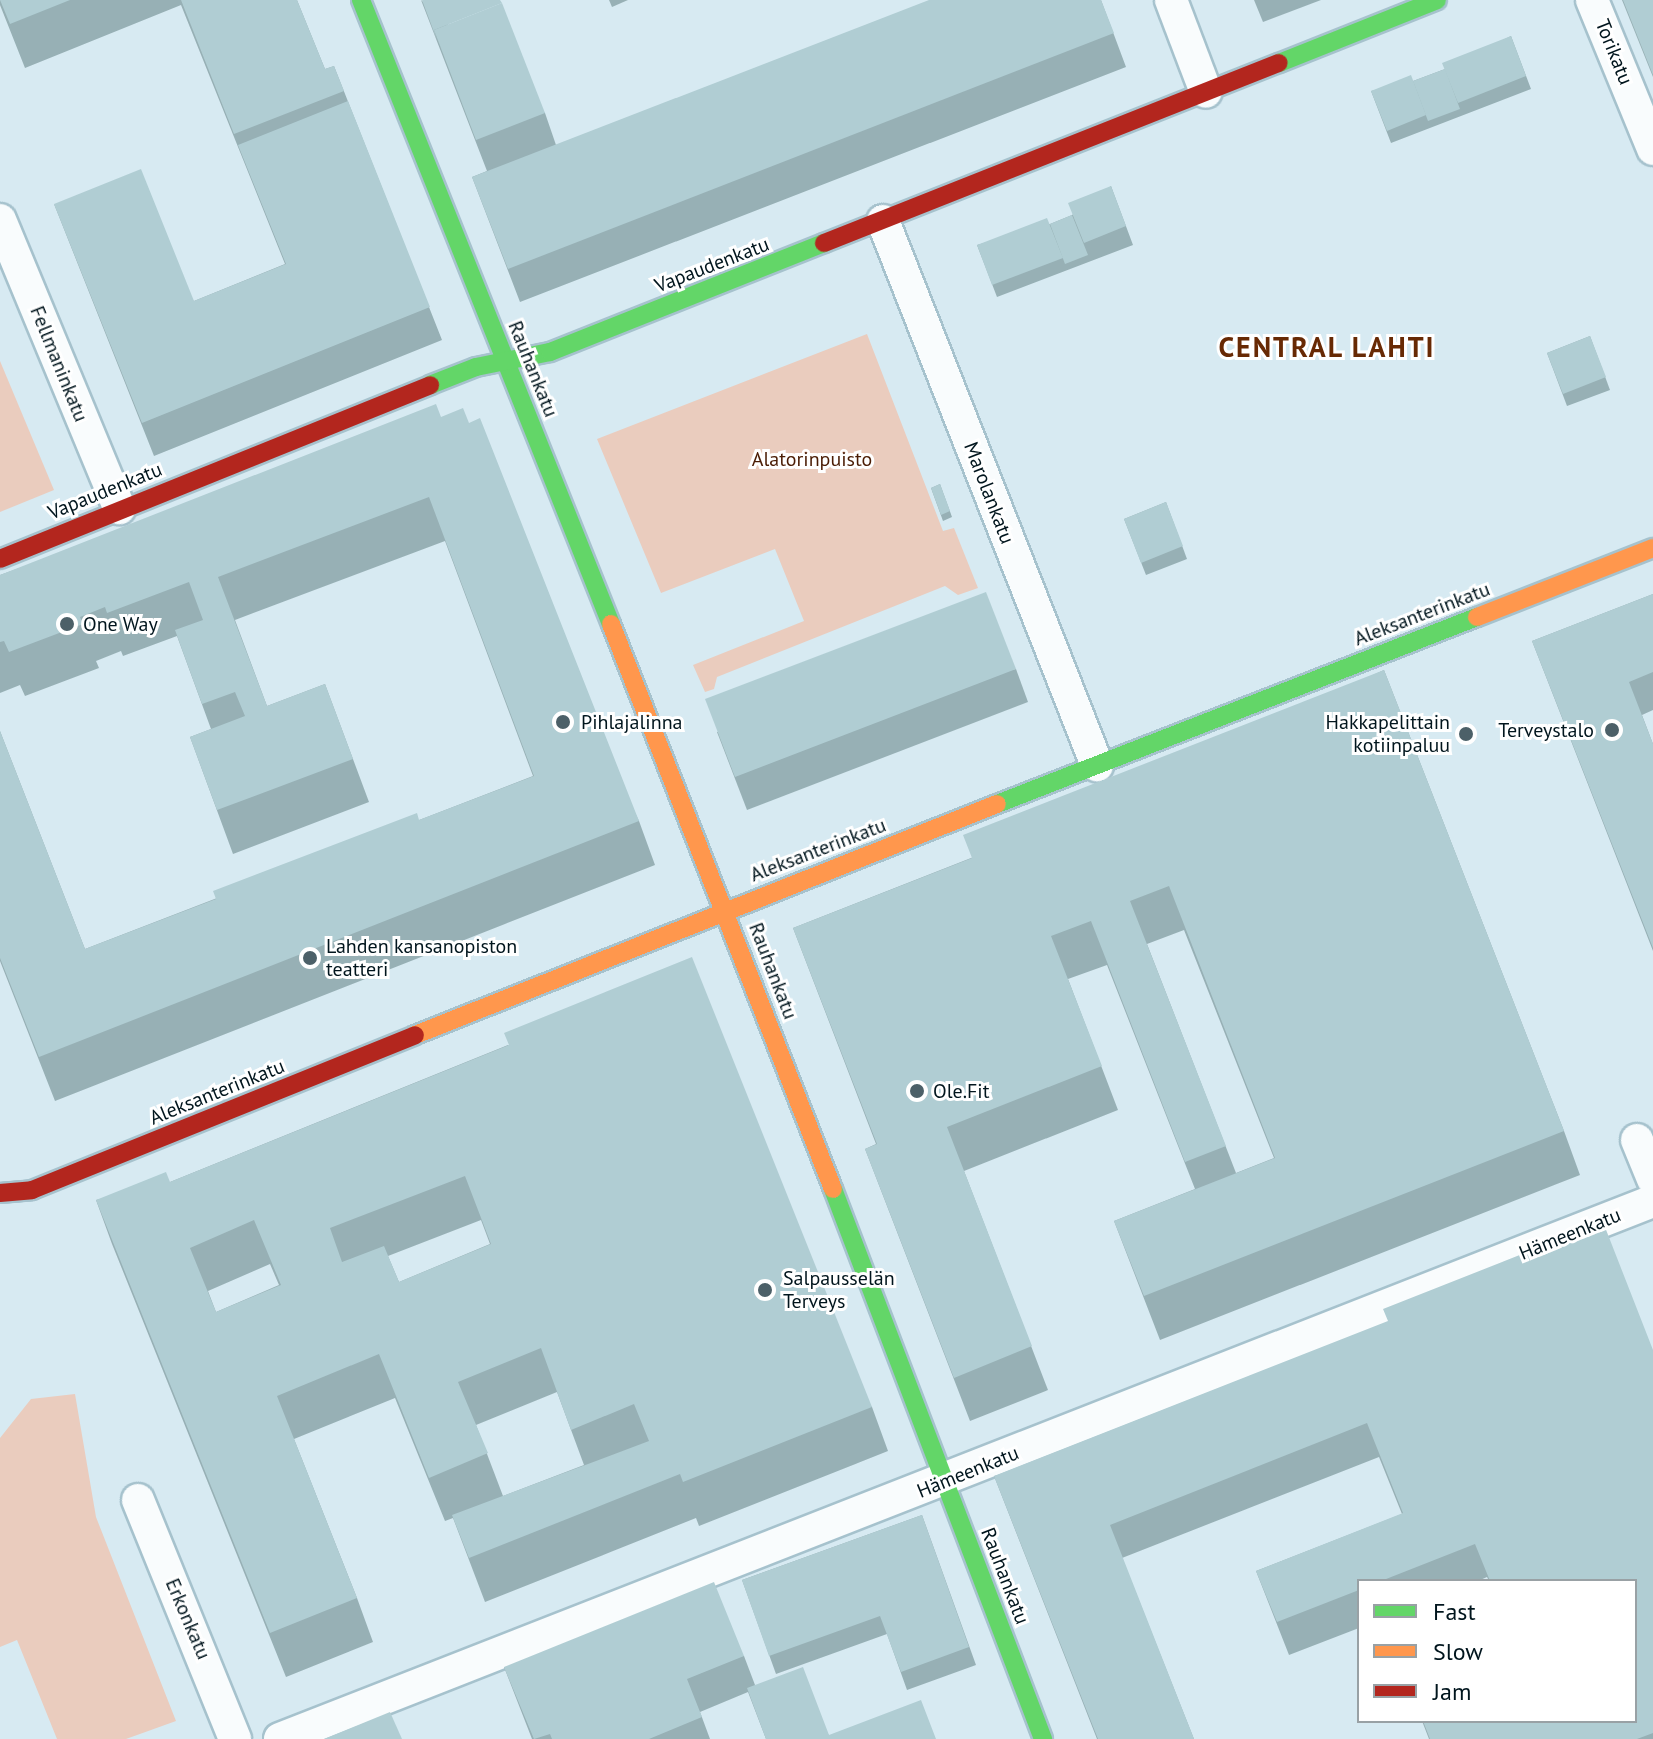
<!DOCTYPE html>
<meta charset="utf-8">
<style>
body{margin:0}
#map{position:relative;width:1653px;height:1739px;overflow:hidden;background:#d7eaf2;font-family:"PT Sans",sans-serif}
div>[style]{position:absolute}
.green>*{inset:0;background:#eaccbe}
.roads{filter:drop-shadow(2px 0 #a6c2cd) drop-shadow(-2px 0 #a6c2cd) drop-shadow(0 2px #a6c2cd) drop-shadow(0 -2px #a6c2cd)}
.street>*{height:32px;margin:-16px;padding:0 16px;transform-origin:16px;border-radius:16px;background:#f9fcfd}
.fast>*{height:18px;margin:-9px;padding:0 9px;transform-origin:9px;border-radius:9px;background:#63d668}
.slow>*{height:18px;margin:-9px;padding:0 9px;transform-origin:9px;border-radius:9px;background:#ff974d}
.jam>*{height:18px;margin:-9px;padding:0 9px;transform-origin:9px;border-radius:9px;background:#b3261e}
.wall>*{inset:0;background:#97b0b5}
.building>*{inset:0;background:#b0cdd3}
.dots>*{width:22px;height:22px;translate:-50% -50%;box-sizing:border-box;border:4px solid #fff;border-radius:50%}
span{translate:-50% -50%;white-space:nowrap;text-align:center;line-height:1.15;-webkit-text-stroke:6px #fff;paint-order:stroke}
.street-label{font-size:20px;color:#01151d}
.park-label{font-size:20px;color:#4a1c04}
.poi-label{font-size:20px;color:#01151d}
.left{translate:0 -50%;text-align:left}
.right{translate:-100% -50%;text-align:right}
.district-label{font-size:28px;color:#672904;font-weight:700;letter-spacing:2px}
.legend{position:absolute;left:1357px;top:1579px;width:280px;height:144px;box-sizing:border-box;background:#fff;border:2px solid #99a1a5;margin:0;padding:10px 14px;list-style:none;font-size:24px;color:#01151d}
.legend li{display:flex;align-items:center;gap:16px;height:40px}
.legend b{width:40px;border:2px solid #99a1a5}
</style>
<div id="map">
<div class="green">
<i style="clip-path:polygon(867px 334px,943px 531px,954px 528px,978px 588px,958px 595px,945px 586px,717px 677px,714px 689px,705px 692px,693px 665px,804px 621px,775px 549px,661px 593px,597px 439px)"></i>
<i style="clip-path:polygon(0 361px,54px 490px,0 512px)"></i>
<i style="clip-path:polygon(75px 1394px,96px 1517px,176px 1721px,126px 1739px,57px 1739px,17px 1640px,0 1647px,0 1438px,31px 1399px)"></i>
</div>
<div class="roads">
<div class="street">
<i style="left:1171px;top:0;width:98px;rotate:69.2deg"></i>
<i style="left:1592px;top:0;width:161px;rotate:67.7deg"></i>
<i style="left:0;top:220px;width:312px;rotate:67.5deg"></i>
<i style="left:883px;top:221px;width:585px;rotate:68.53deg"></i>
<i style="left:1637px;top:1140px;width:42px;rotate:67.7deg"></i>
<i style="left:138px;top:1500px;width:258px;rotate:67.9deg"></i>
<i style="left:280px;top:1739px;width:1475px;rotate:-21.4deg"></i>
</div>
<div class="fast">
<i style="left:361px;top:0;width:672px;rotate:68.17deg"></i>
<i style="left:1279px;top:63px;width:170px;rotate:-21.7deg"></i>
<i style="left:430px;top:385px;width:49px;rotate:-21.4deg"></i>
<i style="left:476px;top:367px;width:76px;rotate:-11.5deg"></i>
<i style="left:550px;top:352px;width:295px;rotate:-21.7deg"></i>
<i style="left:997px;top:804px;width:515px;rotate:-21.29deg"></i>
<i style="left:833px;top:1189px;width:589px;rotate:69.1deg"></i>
</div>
<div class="slow">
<i style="left:1477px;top:617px;width:189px;rotate:-21.4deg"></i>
<i style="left:611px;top:624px;width:607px;rotate:68.55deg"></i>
<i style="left:415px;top:1035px;width:626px;rotate:-21.65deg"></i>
</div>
<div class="jam">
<i style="left:824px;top:243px;width:489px;rotate:-21.6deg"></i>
<i style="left:0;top:559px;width:464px;rotate:-22deg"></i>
<i style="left:0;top:1193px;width:32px;rotate:-5deg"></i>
<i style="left:32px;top:1190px;width:413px;rotate:-22deg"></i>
</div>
</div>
<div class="wall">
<i style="clip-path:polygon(0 0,297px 0,325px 69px,334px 66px,442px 340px,154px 456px,54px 204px,194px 301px,285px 264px,181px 5px,25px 68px,0 5px)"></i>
<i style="clip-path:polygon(421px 0,545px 113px,556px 145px,1101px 0,1126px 67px,520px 302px,472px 177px,487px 171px)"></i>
<i style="clip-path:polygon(609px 0,628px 0,612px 7px)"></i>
<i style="clip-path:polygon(1254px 0,1321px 0,1263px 22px)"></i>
<i style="clip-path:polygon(1622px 0,1653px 0,1653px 77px)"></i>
<i style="clip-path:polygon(1511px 36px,1531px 89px,1391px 143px,1371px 91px,1413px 81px,1445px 69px)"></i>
<i style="clip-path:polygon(1111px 186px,1133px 245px,997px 297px,977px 245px,1050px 224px,1072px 215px)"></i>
<i style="clip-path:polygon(1590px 336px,1610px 390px,1567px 406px,1547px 353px)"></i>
<i style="clip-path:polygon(441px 417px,639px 821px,655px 865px,55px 1101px,0 961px,0 731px,85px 949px,533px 776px,445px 541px,235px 620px,267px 706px,325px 684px,369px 802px,233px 854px,190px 737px,211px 729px,177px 636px,123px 656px,121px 651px,96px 661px,99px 668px,25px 696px,20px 685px,0 693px,0 575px)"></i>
<i style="clip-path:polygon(940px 484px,952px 517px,943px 521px,931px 488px)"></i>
<i style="clip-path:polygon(1166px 502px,1187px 559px,1146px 575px,1124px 519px)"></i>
<i style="clip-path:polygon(1653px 594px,1653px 710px,1642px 715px,1653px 744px,1653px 951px,1532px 641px)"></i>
<i style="clip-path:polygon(1016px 669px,1028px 702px,747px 810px,717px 732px)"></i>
<i style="clip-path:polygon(evenodd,1384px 670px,1564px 1131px,1580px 1175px,1160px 1340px,1114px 1221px,1195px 1189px,1107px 965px,1068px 979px,1118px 1110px,964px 1171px,1048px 1390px,970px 1421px,865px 1149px,876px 1144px,793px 928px,971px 858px,1384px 670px,1184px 930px,1274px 1158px,1236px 1173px,1147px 944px,1184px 930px)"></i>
<i style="clip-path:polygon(evenodd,508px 1045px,872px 1407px,888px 1451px,699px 1526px,696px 1518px,485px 1602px,453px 1518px,445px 1521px,395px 1398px,294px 1439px,357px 1598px,373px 1642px,286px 1677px,112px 1244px,96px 1200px,170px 1182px,508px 1045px,481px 1220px,490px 1244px,399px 1282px,388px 1256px,481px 1220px,508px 1045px,270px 1264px,279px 1285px,216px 1312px,208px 1291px,270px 1264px,508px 1045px,557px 1392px,584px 1465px,503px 1496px,476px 1425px,557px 1392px)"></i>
<i style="clip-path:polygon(1653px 1350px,1653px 1739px,1429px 1739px,1422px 1721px,1635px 1721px,1635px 1581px,1489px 1581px,1487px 1577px,1478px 1581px,1359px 1581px,1359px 1628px,1289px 1655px,1256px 1571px,1402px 1514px,1379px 1457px,1122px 1558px,1194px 1739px,1097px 1739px,994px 1476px)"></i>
<i style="clip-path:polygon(922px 1515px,976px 1665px,907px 1690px,887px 1634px,776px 1674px,742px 1580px)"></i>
<i style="clip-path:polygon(744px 1656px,755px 1685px,829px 1735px,936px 1739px,766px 1739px,748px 1692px,700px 1712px,710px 1739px,532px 1739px,504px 1667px)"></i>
</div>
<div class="building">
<i style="clip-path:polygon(0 0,70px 0,10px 24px)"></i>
<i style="clip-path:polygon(181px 0,297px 0,325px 69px,334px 66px,344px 91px,234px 134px)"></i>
<i style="clip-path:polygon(422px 0,500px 0,502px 3px,434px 30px,437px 40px)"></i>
<i style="clip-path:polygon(929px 0,1101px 0,1114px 33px,508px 269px,472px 177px)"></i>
<i style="clip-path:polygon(1623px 0,1653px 0,1653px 75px)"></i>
<i style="clip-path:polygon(502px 3px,545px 113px,476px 140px,434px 30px)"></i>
<i style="clip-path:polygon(1511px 36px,1526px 76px,1458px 103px,1442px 63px)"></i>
<i style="clip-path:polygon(1445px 69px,1460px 109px,1428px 121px,1413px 81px)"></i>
<i style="clip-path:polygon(1411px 75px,1426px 115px,1387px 131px,1371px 91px)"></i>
<i style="clip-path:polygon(348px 101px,430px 307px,142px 423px,54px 204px,141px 169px,194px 301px,286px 264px,238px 145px)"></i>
<i style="clip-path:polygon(1111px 186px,1126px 226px,1084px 243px,1068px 203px)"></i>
<i style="clip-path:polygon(1072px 215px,1088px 255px,1065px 264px,1050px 224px)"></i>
<i style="clip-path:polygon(1047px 218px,1063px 258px,992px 285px,977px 245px)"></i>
<i style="clip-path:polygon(1590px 336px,1606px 377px,1563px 394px,1547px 353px)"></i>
<i style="clip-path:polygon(436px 404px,441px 417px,463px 408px,469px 423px,480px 418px,639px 821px,39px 1057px,0 958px,0 731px,85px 949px,216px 899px,213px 891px,417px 813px,419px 820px,534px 776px,429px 497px,218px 577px,267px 706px,325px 684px,353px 759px,217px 810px,190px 737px,245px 716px,235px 692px,202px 704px,175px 630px,203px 620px,189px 582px,107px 613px,105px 607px,80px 617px,83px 624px,9px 652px,4px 641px,0 642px,0 575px)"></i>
<i style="clip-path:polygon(940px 484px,950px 511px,941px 515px,931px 488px)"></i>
<i style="clip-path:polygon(1166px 502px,1183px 546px,1141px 563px,1124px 519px)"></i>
<i style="clip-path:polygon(986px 592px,1016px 669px,735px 777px,705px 699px)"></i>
<i style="clip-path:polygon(1653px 594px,1653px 672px,1629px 682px,1653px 744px,1653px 948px,1532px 641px)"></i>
<i style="clip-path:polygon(1384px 670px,1564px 1131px,1144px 1296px,1114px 1221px,1275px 1158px,1169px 886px,1130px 901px,1226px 1146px,1185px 1162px,1091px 921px,1051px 936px,1102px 1066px,947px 1127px,1032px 1346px,954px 1378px,865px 1149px,877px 1144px,793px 928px,972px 858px,963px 835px)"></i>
<i style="clip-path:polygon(evenodd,692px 957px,872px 1407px,683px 1482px,680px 1474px,469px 1558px,452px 1515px,649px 1441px,634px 1404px,571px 1430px,541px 1348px,458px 1382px,488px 1453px,429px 1478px,379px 1354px,277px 1396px,357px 1598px,270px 1633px,96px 1200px,166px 1172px,170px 1182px,509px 1045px,504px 1033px,692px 957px,465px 1176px,491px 1244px,399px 1282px,384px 1246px,342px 1262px,330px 1228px,465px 1176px,692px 957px,254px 1220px,281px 1285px,216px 1312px,190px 1248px,254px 1220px)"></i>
<i style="clip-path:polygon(1603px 1222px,1653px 1350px,1653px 1733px,1637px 1739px,1430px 1739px,1423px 1721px,1635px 1721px,1635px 1581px,1490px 1581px,1475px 1544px,1381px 1581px,1359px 1581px,1359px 1590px,1277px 1622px,1256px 1571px,1403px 1513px,1367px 1423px,1110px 1525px,1194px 1739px,1098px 1739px,994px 1476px,1388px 1321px,1383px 1309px)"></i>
<i style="clip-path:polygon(922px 1515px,969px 1647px,901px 1672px,880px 1616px,769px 1656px,742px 1580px)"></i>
<i style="clip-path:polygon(714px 1582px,744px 1656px,687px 1679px,702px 1717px,649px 1739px,552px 1739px,550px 1734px,534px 1739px,504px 1667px)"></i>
<i style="clip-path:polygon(803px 1667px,829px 1735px,921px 1700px,936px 1739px,766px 1739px,747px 1688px)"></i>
<i style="clip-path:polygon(390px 1712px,402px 1739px,324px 1739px)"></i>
</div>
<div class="dots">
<i style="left:67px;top:624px;background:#4c6068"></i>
<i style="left:563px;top:722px;background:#4c6068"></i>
<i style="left:1612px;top:730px;background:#4c6068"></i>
<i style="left:1466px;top:734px;background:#4c6068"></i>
<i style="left:310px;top:958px;background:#4c6068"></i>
<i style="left:917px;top:1091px;background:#4c6068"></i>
<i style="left:765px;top:1290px;background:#4c6068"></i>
</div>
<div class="street-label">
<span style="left:1614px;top:52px;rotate:68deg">Torikatu</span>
<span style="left:712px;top:265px;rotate:-21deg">Vapaudenkatu</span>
<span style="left:59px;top:364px;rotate:68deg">Fellmaninkatu</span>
<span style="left:533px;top:369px;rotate:68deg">Rauhankatu</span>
<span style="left:105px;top:491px;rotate:-22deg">Vapaudenkatu</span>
<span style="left:989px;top:493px;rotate:69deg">Marolankatu</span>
<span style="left:1422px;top:614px;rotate:-21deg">Aleksanterinkatu</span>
<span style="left:818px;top:850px;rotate:-21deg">Aleksanterinkatu</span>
<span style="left:773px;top:971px;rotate:69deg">Rauhankatu</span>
<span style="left:217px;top:1092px;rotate:-22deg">Aleksanterinkatu</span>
<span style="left:1570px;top:1234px;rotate:-22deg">Hämeenkatu</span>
<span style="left:968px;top:1472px;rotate:-22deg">Hämeenkatu</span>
<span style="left:1005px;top:1576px;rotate:69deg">Rauhankatu</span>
<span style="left:188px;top:1619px;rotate:67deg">Erkonkatu</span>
</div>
<div class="park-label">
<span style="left:812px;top:459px">Alatorinpuisto</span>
</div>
<div class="poi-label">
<span class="left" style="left:83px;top:624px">One Way</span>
<span class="left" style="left:581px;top:722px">Pihlajalinna</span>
<span class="right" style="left:1450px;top:734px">Hakkapelittain<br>kotiinpaluu</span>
<span class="right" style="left:1594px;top:730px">Terveystalo</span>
<span class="left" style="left:326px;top:958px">Lahden kansanopiston<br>teatteri</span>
<span class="left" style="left:933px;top:1091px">Ole.Fit</span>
<span class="left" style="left:783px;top:1290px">Salpausselän<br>Terveys</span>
</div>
<div class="district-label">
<span style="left:1327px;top:347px">CENTRAL LAHTI</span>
</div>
<ul class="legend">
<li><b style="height:10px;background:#63d668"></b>Fast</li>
<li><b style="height:10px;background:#ff974d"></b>Slow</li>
<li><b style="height:10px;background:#b3261e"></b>Jam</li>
</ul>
</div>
